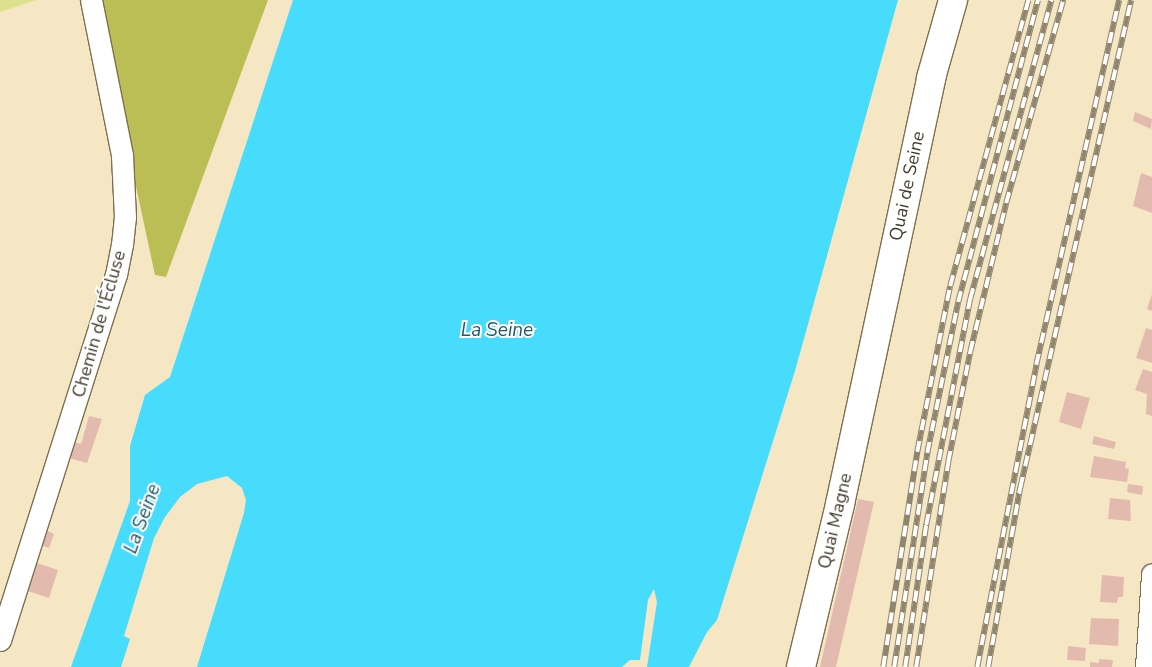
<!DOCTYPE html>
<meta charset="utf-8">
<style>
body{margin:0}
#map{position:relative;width:1152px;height:667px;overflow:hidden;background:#f6e7c4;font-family:"Nunito Sans",sans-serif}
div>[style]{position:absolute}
.green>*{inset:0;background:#dce18d}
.forest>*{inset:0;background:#babe54}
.water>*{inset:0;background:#47dcfc}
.building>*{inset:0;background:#e2bbae}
.roads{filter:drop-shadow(1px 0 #7d6f50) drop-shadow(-1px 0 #7d6f50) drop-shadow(0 1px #7d6f50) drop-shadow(0 -1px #7d6f50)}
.minor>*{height:21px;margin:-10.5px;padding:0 10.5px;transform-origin:10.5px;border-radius:10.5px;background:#fff}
.secondary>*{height:28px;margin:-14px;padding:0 14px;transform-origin:14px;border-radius:14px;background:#fff}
.rail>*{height:5.5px;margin-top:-2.75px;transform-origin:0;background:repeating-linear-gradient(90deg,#fff 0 11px,#90866f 0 22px);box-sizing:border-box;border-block:1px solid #90866f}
span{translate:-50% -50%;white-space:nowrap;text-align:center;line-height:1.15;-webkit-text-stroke:4px #fff;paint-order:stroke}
.street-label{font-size:18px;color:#413b2d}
.water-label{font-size:19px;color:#1f5a68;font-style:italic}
</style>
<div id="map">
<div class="green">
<i style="clip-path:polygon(0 0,37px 0,0 12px)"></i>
</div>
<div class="forest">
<i style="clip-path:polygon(96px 0,268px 0,166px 277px,155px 275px)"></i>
</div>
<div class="water">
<i style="clip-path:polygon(293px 0,898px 0,795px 371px,717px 620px,707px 632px,689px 667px,647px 667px,657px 602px,654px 589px,648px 600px,640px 660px,630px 660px,622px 667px,197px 667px,244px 513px,246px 500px,242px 488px,227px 476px,197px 484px,180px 497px,165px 517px,154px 538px,124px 636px,130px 639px,121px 667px,71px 667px,130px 501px,130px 446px,145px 395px,170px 377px)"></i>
</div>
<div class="building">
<i style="clip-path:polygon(1135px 112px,1152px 119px,1151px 129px,1133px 121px)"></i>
<i style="clip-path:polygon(1141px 173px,1152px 177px,1152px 213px,1133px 206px)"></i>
<i style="clip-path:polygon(1152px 294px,1152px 311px,1147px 309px)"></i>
<i style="clip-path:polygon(1146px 328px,1152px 330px,1152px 363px,1136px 358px)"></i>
<i style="clip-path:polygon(1143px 369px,1152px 372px,1152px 416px,1146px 414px,1147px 394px,1135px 390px)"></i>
<i style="clip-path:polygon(1067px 392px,1090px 398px,1081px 429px,1059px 422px)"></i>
<i style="clip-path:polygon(89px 416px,102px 419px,87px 463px,69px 458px,74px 442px,81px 444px)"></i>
<i style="clip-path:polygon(1094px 436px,1116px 442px,1114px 449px,1092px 444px)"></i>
<i style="clip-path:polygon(1094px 456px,1126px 462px,1125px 468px,1129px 469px,1127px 482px,1090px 477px)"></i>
<i style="clip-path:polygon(1128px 484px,1143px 486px,1142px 495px,1127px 492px)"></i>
<i style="clip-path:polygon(1110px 498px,1130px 500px,1131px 521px,1108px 519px)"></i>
<i style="clip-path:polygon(858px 499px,874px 502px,836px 667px,820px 667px)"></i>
<i style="clip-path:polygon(44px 529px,54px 534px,49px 548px,39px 544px)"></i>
<i style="clip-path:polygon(34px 562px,58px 570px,49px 598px,25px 590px)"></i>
<i style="clip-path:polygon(1102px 575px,1124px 577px,1123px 597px,1118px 597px,1117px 603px,1100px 602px)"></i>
<i style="clip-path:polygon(1091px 618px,1119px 619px,1118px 646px,1089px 644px)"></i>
<i style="clip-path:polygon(1068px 646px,1086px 648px,1085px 661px,1067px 660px)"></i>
<i style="clip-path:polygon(1099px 659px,1113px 660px,1112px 667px,1090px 667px,1090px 662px,1099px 663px)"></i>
</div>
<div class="roads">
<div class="minor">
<i style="left:0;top:640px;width:383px;rotate:-72.4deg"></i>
<i style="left:116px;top:275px;width:31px;rotate:-79deg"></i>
<i style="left:122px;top:245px;width:28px;rotate:-84deg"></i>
<i style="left:125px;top:217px;width:62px;rotate:-92.8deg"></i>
<i style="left:122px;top:155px;width:158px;rotate:-101.3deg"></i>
<i style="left:1146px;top:667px;width:93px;rotate:-86.3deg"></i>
</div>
<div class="secondary">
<i style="left:801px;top:667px;width:168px;rotate:-76.5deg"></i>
<i style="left:840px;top:504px;width:436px;rotate:-77.9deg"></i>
<i style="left:931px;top:78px;width:81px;rotate:-74.2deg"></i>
</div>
</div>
<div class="rail">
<i style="left:883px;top:667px;width:218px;rotate:-81deg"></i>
<i style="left:917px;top:452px;width:169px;rotate:-78.8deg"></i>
<i style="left:950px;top:286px;width:296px;rotate:-74.7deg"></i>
<i style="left:894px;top:667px;width:217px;rotate:-81.2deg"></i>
<i style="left:927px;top:453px;width:154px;rotate:-78.4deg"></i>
<i style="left:958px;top:302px;width:312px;rotate:-75.2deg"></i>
<i style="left:905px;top:667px;width:144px;rotate:-81.6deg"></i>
<i style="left:926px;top:525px;width:230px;rotate:-79deg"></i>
<i style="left:970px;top:299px;width:310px;rotate:-74.8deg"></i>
<i style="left:916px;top:667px;width:207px;rotate:-81.1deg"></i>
<i style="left:948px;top:462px;width:112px;rotate:-78.7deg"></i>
<i style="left:970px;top:352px;width:153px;rotate:-76.4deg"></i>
<i style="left:1006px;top:203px;width:211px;rotate:-74.3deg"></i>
<i style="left:977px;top:667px;width:308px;rotate:-78.9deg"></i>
<i style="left:1036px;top:365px;width:374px;rotate:-77.2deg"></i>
<i style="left:988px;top:667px;width:182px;rotate:-79.9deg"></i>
<i style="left:1020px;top:488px;width:500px;rotate:-77.19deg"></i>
</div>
<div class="street-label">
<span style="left:907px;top:186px;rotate:-78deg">Quai de Seine</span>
<span style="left:99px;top:324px;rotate:-74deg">Chemin de l'Écluse</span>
<span style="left:835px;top:521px;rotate:-77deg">Quai Magne</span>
</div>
<div class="water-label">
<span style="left:497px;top:331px">La Seine</span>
<span style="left:143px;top:519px;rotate:-70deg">La Seine</span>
</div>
</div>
